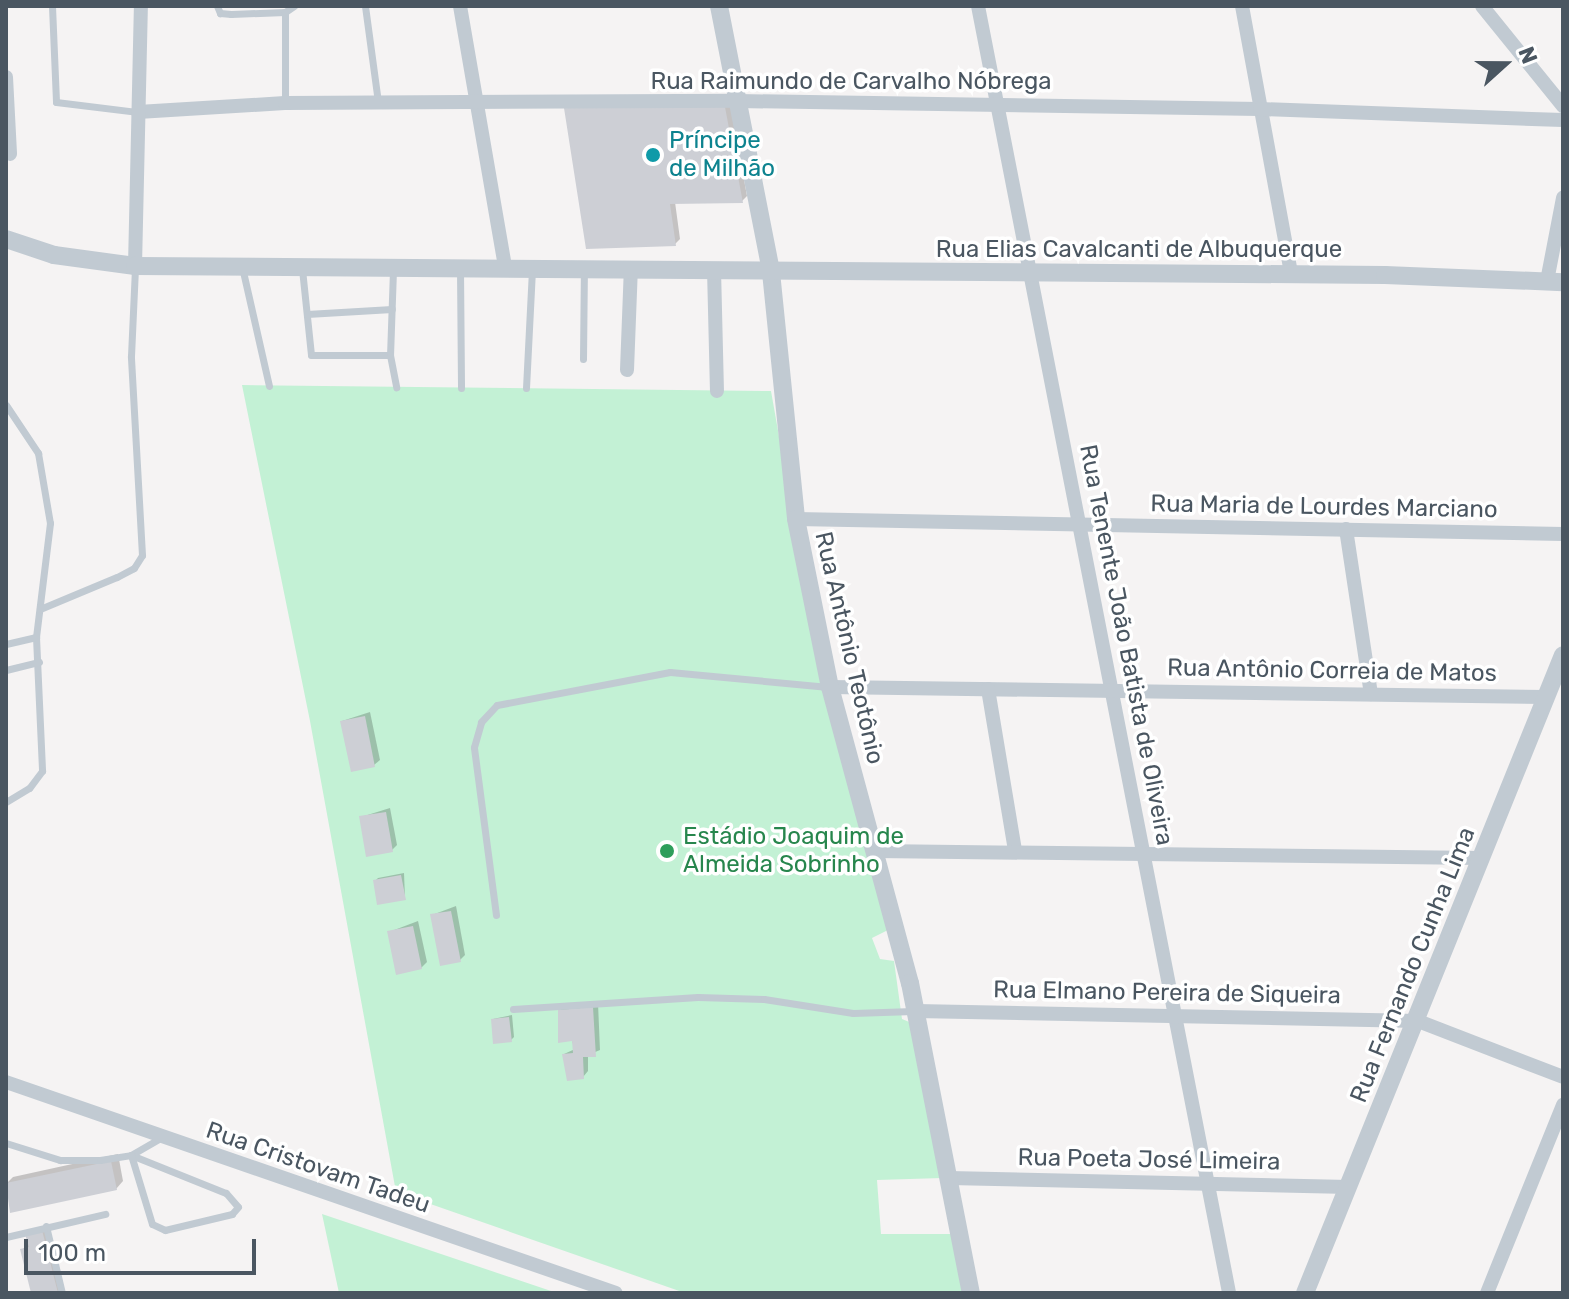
<!DOCTYPE html>
<meta charset="utf-8">
<style>
body{margin:0}
#map{position:relative;width:1569px;height:1299px;overflow:hidden;background:#f5f3f3;font-family:Rubik,sans-serif}
div>[style]{position:absolute}
.green>*{inset:0;background:#c3f1d5}
.shadow>*{inset:0;background:#0003}
.building>*{inset:0;background:#cdcfd5}
.service>*{height:7px;margin:-3.5px;padding:0 3.5px;transform-origin:3.5px;border-radius:3.5px;background:#c1cad2}
.minor>*{height:14px;margin:-7px;padding:0 7px;transform-origin:7px;border-radius:7px;background:#c1cad2}
.tertiary>*{height:18px;margin:-9px;padding:0 9px;transform-origin:9px;border-radius:9px;background:#c1cad2}
.dots>*{width:22px;height:22px;translate:-50% -50%;box-sizing:border-box;border:4px solid #fff;border-radius:50%}
span{translate:-50% -50%;white-space:nowrap;text-align:center;line-height:1.15;-webkit-text-stroke:7px #fff;paint-order:stroke}
.street-label{font-size:24px;color:#4a5661}
.culture-label{font-size:24px;color:#0d838f}
.left{translate:0 -50%;text-align:left}
.leisure-label{font-size:24px;color:#27864d}
.frame{position:absolute;inset:0;border:8px solid #4a5661;pointer-events:none}
.north{position:absolute;left:1465px;top:24px;width:80px;height:80px;-webkit-text-stroke:6px #fff;paint-order:stroke;rotate:69deg;font-size:22px;font-weight:700;line-height:32px;text-align:center;color:#4a5661}
.north::after{content:'';display:block;margin:auto;width:28px;height:36px;background:#4a5661;clip-path:polygon(50% 0,100% 100%,50% 72%,0 100%)}
.scale{position:absolute;left:24px;top:1239px;width:232px;height:36px;box-sizing:border-box;border:4px solid #4a5661;border-top:0;padding-left:10px;font-size:24px;line-height:28px;white-space:nowrap;color:#4a5661;-webkit-text-stroke:6px #fff;paint-order:stroke}
</style>
<div id="map">
<div class="green">
<i style="clip-path:polygon(242px 385px,771px 391px,815px 640px,892px 928px,872px 938px,880px 959px,894px 961px,902px 1019px,914px 1024px,942px 1178px,877px 1180px,881px 1234px,953px 1234px,965px 1293px,685px 1293px,396px 1192px,310px 721px)"></i>
<i style="clip-path:polygon(322px 1214px,557px 1293px,339px 1293px)"></i>
</div>
<div class="shadow">
<i style="clip-path:polygon(730px 103px,747px 196px,742px 201px,675px 202px,680px 239px,675px 244px,566px 109px)"></i>
<i style="clip-path:polygon(370px 712px,380px 760px,374px 765px,342px 721px)"></i>
<i style="clip-path:polygon(390px 808px,397px 845px,392px 850px,361px 817px)"></i>
<i style="clip-path:polygon(404px 873px,405px 898px,375px 881px,378px 878px)"></i>
<i style="clip-path:polygon(456px 906px,465px 955px,460px 960px,432px 915px)"></i>
<i style="clip-path:polygon(418px 921px,427px 962px,421px 968px,389px 932px)"></i>
<i style="clip-path:polygon(598px 1003px,600px 1050px,588px 1055px,588px 1071px,583px 1077px,564px 1054px,575px 1049px,560px 1010px,565px 1005px)"></i>
<i style="clip-path:polygon(512px 1015px,514px 1037px,511px 1040px,493px 1019px)"></i>
<i style="clip-path:polygon(118px 1154px,123px 1181px,116px 1189px,12px 1211px,6px 1184px,13px 1177px)"></i>
<i style="clip-path:polygon(46px 1226px,64px 1293px,33px 1293px,22px 1250px)"></i>
</div>
<div class="building">
<i style="clip-path:polygon(725px 107px,743px 203px,670px 204px,676px 246px,586px 249px,564px 108px)"></i>
<i style="clip-path:polygon(365px 716px,375px 767px,351px 772px,340px 721px)"></i>
<i style="clip-path:polygon(386px 812px,393px 852px,366px 857px,359px 816px)"></i>
<i style="clip-path:polygon(401px 875px,406px 900px,377px 905px,373px 880px)"></i>
<i style="clip-path:polygon(451px 911px,461px 962px,440px 966px,430px 914px)"></i>
<i style="clip-path:polygon(413px 926px,422px 969px,396px 975px,387px 931px)"></i>
<i style="clip-path:polygon(593px 1007px,596px 1057px,583px 1057px,584px 1079px,567px 1081px,562px 1054px,573px 1053px,572px 1041px,558px 1043px,558px 1010px)"></i>
<i style="clip-path:polygon(509px 1017px,512px 1042px,493px 1044px,491px 1019px)"></i>
<i style="clip-path:polygon(111px 1161px,117px 1190px,10px 1213px,6px 1183px)"></i>
<i style="clip-path:polygon(42px 1230px,58px 1293px,31px 1293px,20px 1249px,29px 1247px,25px 1234px)"></i>
</div>
<div class="service">
<i style="left:52px;top:6px;width:96px;rotate:87.6deg"></i>
<i style="left:56px;top:102px;width:83px;rotate:7deg"></i>
<i style="left:217px;top:6px;width:8px;rotate:67deg"></i>
<i style="left:220px;top:13px;width:11px;rotate:5deg"></i>
<i style="left:231px;top:14px;width:54px;rotate:-2.1deg"></i>
<i style="left:285px;top:12px;width:11px;rotate:-34deg"></i>
<i style="left:365px;top:6px;width:97px;rotate:82.3deg"></i>
<i style="left:285px;top:12px;width:90px;rotate:90deg"></i>
<i style="left:242px;top:267px;width:122px;rotate:77.2deg"></i>
<i style="left:302px;top:269px;width:86px;rotate:84deg"></i>
<i style="left:311px;top:355px;width:79px"></i>
<i style="left:393px;top:270px;width:85px;rotate:92deg"></i>
<i style="left:390px;top:355px;width:33px;rotate:79deg"></i>
<i style="left:460px;top:270px;width:118px;rotate:89.5deg"></i>
<i style="left:307px;top:314px;width:85px;rotate:-3.4deg"></i>
<i style="left:583px;top:359px;width:89px;rotate:-89.4deg"></i>
<i style="left:526px;top:388px;width:117px;rotate:-87.1deg"></i>
<i style="left:6px;top:405px;width:58px;rotate:56.3deg"></i>
<i style="left:38px;top:453px;width:71px;rotate:80.3deg"></i>
<i style="left:50px;top:523px;width:115px;rotate:97deg"></i>
<i style="left:36px;top:637px;width:134px;rotate:87.4deg"></i>
<i style="left:42px;top:771px;width:21px;rotate:127deg"></i>
<i style="left:29px;top:788px;width:27px;rotate:149deg"></i>
<i style="left:40px;top:609px;width:83px;rotate:-22.6deg"></i>
<i style="left:117px;top:577px;width:19px;rotate:-28deg"></i>
<i style="left:134px;top:568px;width:15px;rotate:-58deg"></i>
<i style="left:142px;top:555px;width:199px;rotate:-93.2deg"></i>
<i style="left:131px;top:356px;width:89px;rotate:-87.4deg"></i>
<i style="left:6px;top:644px;width:31px;rotate:-13deg"></i>
<i style="left:6px;top:670px;width:34px;rotate:-14deg"></i>
<i style="left:496px;top:915px;width:169px;rotate:-97.5deg"></i>
<i style="left:474px;top:747px;width:26px;rotate:-74deg"></i>
<i style="left:481px;top:722px;width:23px;rotate:-47deg"></i>
<i style="left:497px;top:705px;width:176px;rotate:-10.8deg"></i>
<i style="left:670px;top:672px;width:159px;rotate:5.4deg"></i>
<i style="left:513px;top:1009px;width:185px;rotate:-3.7deg"></i>
<i style="left:698px;top:997px;width:66px;rotate:1.7deg"></i>
<i style="left:764px;top:999px;width:90px;rotate:8.9deg"></i>
<i style="left:853px;top:1013px;width:60px;rotate:-1.9deg"></i>
<i style="left:6px;top:1143px;width:57px;rotate:17.5deg"></i>
<i style="left:60px;top:1160px;width:40px"></i>
<i style="left:100px;top:1160px;width:31px;rotate:-9deg"></i>
<i style="left:131px;top:1155px;width:34px;rotate:-30deg"></i>
<i style="left:131px;top:1155px;width:102px;rotate:21.8deg"></i>
<i style="left:226px;top:1193px;width:18px;rotate:49deg"></i>
<i style="left:238px;top:1207px;width:9px;rotate:131deg"></i>
<i style="left:232px;top:1214px;width:69px;rotate:166.6deg"></i>
<i style="left:165px;top:1230px;width:14px;rotate:-155deg"></i>
<i style="left:152px;top:1224px;width:72px;rotate:-106.9deg"></i>
<i style="left:46px;top:1226px;width:69px;rotate:76.6deg"></i>
<i style="left:6px;top:1237px;width:102px;rotate:-13.1deg"></i>
</div>
<div class="minor">
<i style="left:460px;top:6px;width:265px;rotate:80.2deg"></i>
<i style="left:978px;top:6px;width:1311px;rotate:78.96deg"></i>
<i style="left:1242px;top:6px;width:272px;rotate:79.6deg"></i>
<i style="left:1482px;top:6px;width:129px;rotate:51deg"></i>
<i style="left:6px;top:77px;width:77px;rotate:87deg"></i>
<i style="left:138px;top:112px;width:147px;rotate:-3.5deg"></i>
<i style="left:285px;top:103px;width:453px;rotate:-0.3deg"></i>
<i style="left:738px;top:101px;width:522px;rotate:0.88deg"></i>
<i style="left:1260px;top:109px;width:303px;rotate:2.1deg"></i>
<i style="left:135px;top:266px;width:260px;rotate:-88.7deg"></i>
<i style="left:714px;top:269px;width:122px;rotate:88.6deg"></i>
<i style="left:1547px;top:281px;width:85px;rotate:-79.1deg"></i>
<i style="left:627px;top:370px;width:102px;rotate:-87.8deg"></i>
<i style="left:796px;top:519px;width:767px;rotate:1.12deg"></i>
<i style="left:1346px;top:529px;width:167px;rotate:81.4deg"></i>
<i style="left:830px;top:687px;width:715px;rotate:0.8deg"></i>
<i style="left:988px;top:689px;width:163px;rotate:80.5deg"></i>
<i style="left:876px;top:851px;width:605px;rotate:0.66deg"></i>
<i style="left:916px;top:1011px;width:502px;rotate:1.14deg"></i>
<i style="left:1418px;top:1021px;width:155px;rotate:21.1deg"></i>
<i style="left:6px;top:1082px;width:645px;rotate:19.08deg"></i>
<i style="left:949px;top:1178px;width:400px;rotate:1.3deg"></i>
<i style="left:1487px;top:1293px;width:203px;rotate:-68deg"></i>
</div>
<div class="tertiary">
<i style="left:719px;top:6px;width:271px;rotate:78.9deg"></i>
<i style="left:771px;top:272px;width:248px;rotate:84.2deg"></i>
<i style="left:796px;top:519px;width:171px;rotate:78.6deg"></i>
<i style="left:830px;top:687px;width:307px;rotate:74.9deg"></i>
<i style="left:910px;top:983px;width:316px;rotate:78.9deg"></i>
<i style="left:6px;top:239px;width:51px;rotate:18.4deg"></i>
<i style="left:54px;top:255px;width:82px;rotate:7.7deg"></i>
<i style="left:135px;top:266px;width:1250px;rotate:0.41deg"></i>
<i style="left:1385px;top:275px;width:178px;rotate:2.3deg"></i>
<i style="left:1305px;top:1293px;width:688px;rotate:-67.98deg"></i>
</div>
<div class="dots">
<i style="left:653px;top:155px;background:#0f9aa8"></i>
<i style="left:667px;top:851px;background:#2e9e5b"></i>
</div>
<div class="street-label">
<span style="left:851px;top:82px">Rua Raimundo de Carvalho Nóbrega</span>
<span style="left:1139px;top:250px">Rua Elias Cavalcanti de Albuquerque</span>
<span style="left:1324px;top:507px;rotate:1deg">Rua Maria de Lourdes Marciano</span>
<span style="left:1126px;top:645px;rotate:79deg">Rua Tenente João Batista de Oliveira</span>
<span style="left:849px;top:648px;rotate:77deg">Rua Antônio Teotônio</span>
<span style="left:1332px;top:671px;rotate:1deg">Rua Antônio Correia de Matos</span>
<span style="left:1413px;top:965px;rotate:-68deg">Rua Fernando Cunha Lima</span>
<span style="left:1167px;top:993px;rotate:1deg">Rua Elmano Pereira de Siqueira</span>
<span style="left:1149px;top:1160px;rotate:1deg">Rua Poeta José Limeira</span>
<span style="left:318px;top:1168px;rotate:19deg">Rua Cristovam Tadeu</span>
</div>
<div class="culture-label">
<span class="left" style="left:669px;top:155px">Príncipe<br>de Milhão</span>
</div>
<div class="leisure-label">
<span class="left" style="left:683px;top:851px">Estádio Joaquim de<br>Almeida Sobrinho</span>
</div>
<div class="frame"></div>
<div class="north">N</div>
<div class="scale">100 m</div>
</div>
